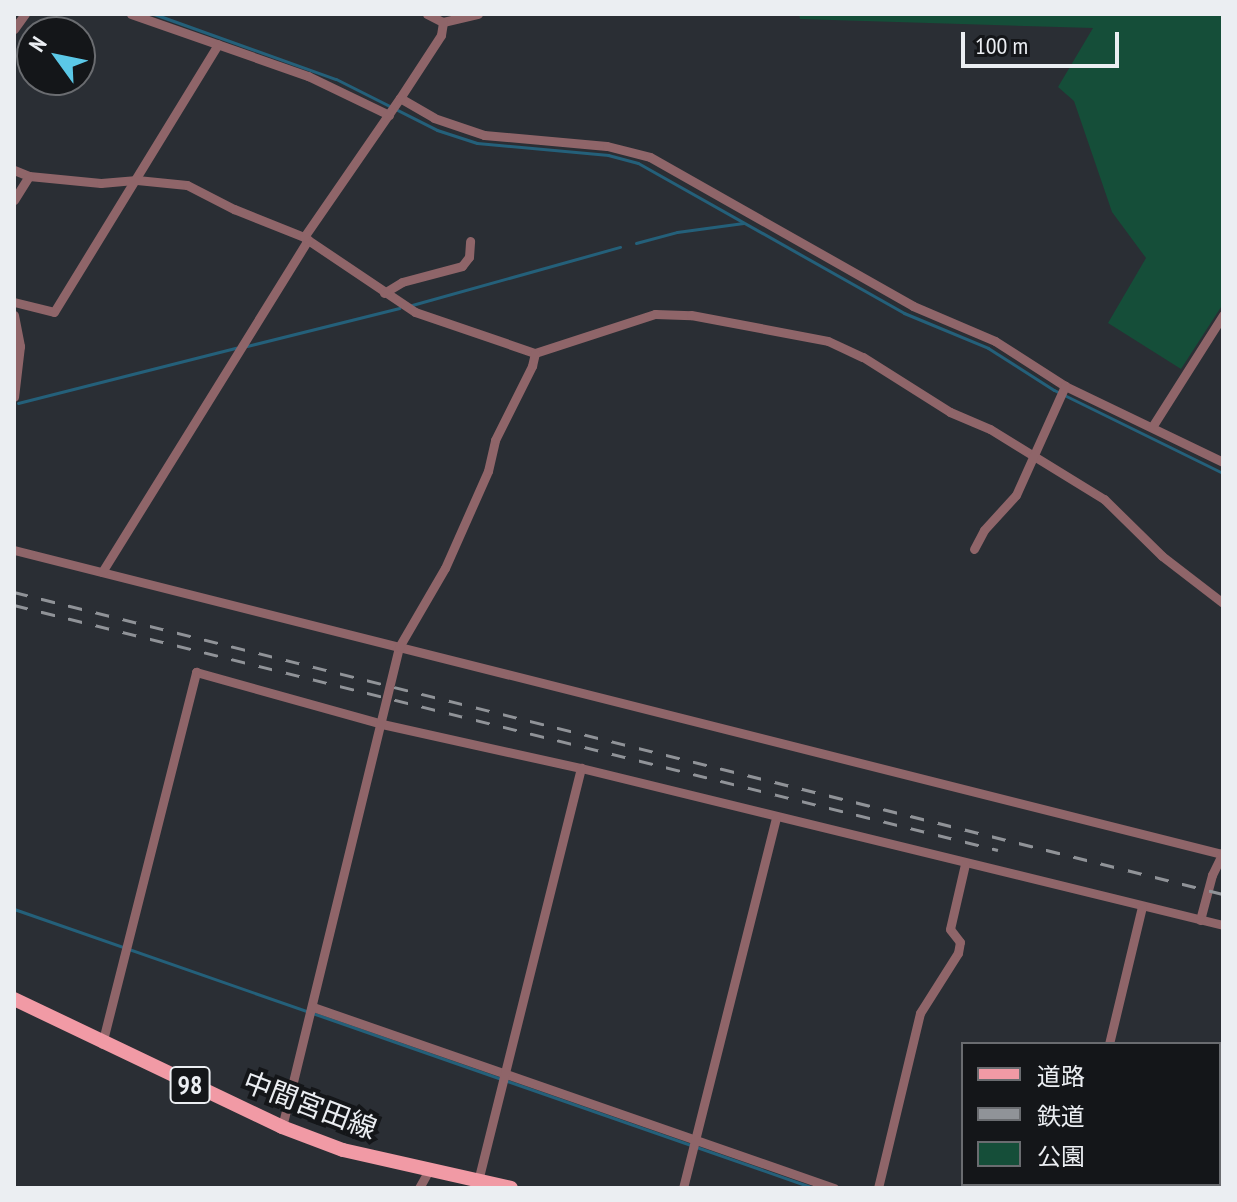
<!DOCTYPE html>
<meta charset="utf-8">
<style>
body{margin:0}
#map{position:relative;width:1237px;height:1202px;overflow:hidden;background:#2a2e34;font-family:"PT Sans Narrow","Noto Sans JP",sans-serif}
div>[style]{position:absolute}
.green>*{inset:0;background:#154e39}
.stream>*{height:3px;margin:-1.5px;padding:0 1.5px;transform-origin:1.5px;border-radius:1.5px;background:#24607a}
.street>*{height:9px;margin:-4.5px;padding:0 4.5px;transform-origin:4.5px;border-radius:4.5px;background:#8f6569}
.primary>*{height:14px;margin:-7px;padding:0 7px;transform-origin:7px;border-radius:7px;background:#f19aa5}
.rail>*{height:3px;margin-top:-1.5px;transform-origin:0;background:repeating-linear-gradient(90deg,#909398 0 14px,transparent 0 28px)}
span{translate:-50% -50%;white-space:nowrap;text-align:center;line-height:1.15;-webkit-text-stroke:8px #141619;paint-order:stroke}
.shield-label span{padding:2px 6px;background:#141619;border:2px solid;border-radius:6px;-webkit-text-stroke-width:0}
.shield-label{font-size:26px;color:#ebeef2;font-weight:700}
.street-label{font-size:28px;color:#ebeef2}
.frame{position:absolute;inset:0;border:16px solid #ebeef2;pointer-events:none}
.legend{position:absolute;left:961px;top:1042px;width:260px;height:144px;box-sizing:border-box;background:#141619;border:2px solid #6a6c70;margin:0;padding:10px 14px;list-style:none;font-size:24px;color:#ebeef2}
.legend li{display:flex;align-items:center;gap:16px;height:40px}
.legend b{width:40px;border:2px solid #6a6c70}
.north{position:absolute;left:16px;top:16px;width:80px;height:80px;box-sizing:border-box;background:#141619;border:2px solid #6a6c70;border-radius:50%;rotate:303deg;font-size:22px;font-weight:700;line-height:32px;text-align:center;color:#ebeef2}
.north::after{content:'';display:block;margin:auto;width:28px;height:36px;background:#5bc8e7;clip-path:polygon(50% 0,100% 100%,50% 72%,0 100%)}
.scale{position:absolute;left:961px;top:32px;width:158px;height:36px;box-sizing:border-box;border:4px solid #ebeef2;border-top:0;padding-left:10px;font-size:24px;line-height:28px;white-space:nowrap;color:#ebeef2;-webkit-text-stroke:6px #141619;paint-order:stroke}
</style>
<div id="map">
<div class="green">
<i style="clip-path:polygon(799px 14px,1223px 14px,1223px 304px,1181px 369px,1108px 323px,1146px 258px,1112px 212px,1074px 101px,1058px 87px,1093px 28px,800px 19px)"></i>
</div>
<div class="stream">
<i style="left:154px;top:14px;width:193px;rotate:19.7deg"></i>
<i style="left:336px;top:79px;width:113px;rotate:26.8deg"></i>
<i style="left:437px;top:130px;width:42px;rotate:18deg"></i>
<i style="left:477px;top:143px;width:132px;rotate:5.2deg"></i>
<i style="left:608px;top:155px;width:31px;rotate:15deg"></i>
<i style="left:638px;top:163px;width:305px;rotate:29.4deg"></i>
<i style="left:904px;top:313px;width:91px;rotate:22.6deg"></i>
<i style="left:988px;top:348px;width:78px;rotate:32.5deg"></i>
<i style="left:1054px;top:390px;width:188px;rotate:26.2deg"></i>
<i style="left:636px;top:243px;width:42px;rotate:-15deg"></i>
<i style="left:677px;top:232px;width:67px;rotate:-7.8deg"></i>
<i style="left:412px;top:305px;width:216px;rotate:-15.6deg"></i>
<i style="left:247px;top:346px;width:157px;rotate:-14deg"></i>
<i style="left:18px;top:403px;width:225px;rotate:-14.2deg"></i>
<i style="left:14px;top:909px;width:847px;rotate:19.23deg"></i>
</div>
<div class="street">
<i style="left:131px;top:14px;width:188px;rotate:19.3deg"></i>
<i style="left:308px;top:76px;width:90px;rotate:25.7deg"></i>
<i style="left:427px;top:14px;width:18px;rotate:27deg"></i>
<i style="left:443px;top:22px;width:36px;rotate:-13deg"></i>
<i style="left:14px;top:29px;width:19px;rotate:-54deg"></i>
<i style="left:400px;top:98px;width:39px;rotate:30deg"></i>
<i style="left:434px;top:118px;width:53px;rotate:18.8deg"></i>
<i style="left:484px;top:135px;width:123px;rotate:5.1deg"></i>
<i style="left:607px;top:146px;width:44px;rotate:14.3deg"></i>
<i style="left:650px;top:157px;width:302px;rotate:29.5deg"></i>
<i style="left:913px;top:306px;width:89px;rotate:23.1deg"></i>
<i style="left:995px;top:341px;width:83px;rotate:32.7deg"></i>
<i style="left:1065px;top:386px;width:175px;rotate:25.7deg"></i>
<i style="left:14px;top:170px;width:16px;rotate:22deg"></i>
<i style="left:29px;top:176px;width:72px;rotate:5.6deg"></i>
<i style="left:101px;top:183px;width:36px;rotate:-5deg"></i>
<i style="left:137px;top:180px;width:50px;rotate:5.7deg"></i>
<i style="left:187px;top:185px;width:53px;rotate:27.1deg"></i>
<i style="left:234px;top:209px;width:75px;rotate:21.8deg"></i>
<i style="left:14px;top:200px;width:28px;rotate:-58deg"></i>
<i style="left:308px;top:240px;width:129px;rotate:33.9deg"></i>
<i style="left:415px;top:312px;width:127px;rotate:18.9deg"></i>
<i style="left:535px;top:353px;width:126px;rotate:-18deg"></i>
<i style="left:655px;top:314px;width:36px;rotate:2deg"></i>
<i style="left:691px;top:315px;width:139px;rotate:10.7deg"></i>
<i style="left:828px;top:341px;width:38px;rotate:25deg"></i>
<i style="left:863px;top:357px;width:103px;rotate:32.3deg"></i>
<i style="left:950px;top:412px;width:43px;rotate:23deg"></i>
<i style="left:990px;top:429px;width:134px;rotate:31.6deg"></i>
<i style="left:1104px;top:499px;width:81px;rotate:44.5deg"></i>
<i style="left:1162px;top:556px;width:77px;rotate:37.6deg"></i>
<i style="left:384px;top:293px;width:21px;rotate:-31deg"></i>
<i style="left:402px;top:282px;width:62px;rotate:-14.9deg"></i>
<i style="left:462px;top:266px;width:11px;rotate:-52deg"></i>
<i style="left:469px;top:257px;width:16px;rotate:-86deg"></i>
<i style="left:14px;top:302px;width:41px;rotate:14deg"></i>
<i style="left:54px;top:312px;width:314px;rotate:-58.5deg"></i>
<i style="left:14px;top:315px;width:32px;rotate:79deg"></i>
<i style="left:20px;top:346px;width:51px;rotate:96.7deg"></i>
<i style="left:1152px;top:427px;width:133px;rotate:-57.6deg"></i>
<i style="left:974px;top:549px;width:21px;rotate:-62deg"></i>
<i style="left:984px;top:530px;width:47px;rotate:-47.6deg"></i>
<i style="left:1016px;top:495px;width:120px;rotate:-65.8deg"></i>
<i style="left:14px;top:550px;width:1246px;rotate:14.13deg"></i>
<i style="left:102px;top:572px;width:391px;rotate:-58.2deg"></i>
<i style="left:308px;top:240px;width:5px;rotate:-143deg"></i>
<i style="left:304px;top:237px;width:169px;rotate:-55.4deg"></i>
<i style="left:400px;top:98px;width:75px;rotate:-56.9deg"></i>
<i style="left:441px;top:35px;width:13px;rotate:-81deg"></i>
<i style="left:1200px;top:920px;width:47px;rotate:-75.1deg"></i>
<i style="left:1212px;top:875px;width:25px;rotate:-64deg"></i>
<i style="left:313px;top:1007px;width:552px;rotate:19.16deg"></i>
<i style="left:102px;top:1044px;width:384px;rotate:-75.8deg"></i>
<i style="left:196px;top:672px;width:193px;rotate:15.6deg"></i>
<i style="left:382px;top:724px;width:204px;rotate:12.5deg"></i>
<i style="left:581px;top:768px;width:661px;rotate:13.74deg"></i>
<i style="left:1109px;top:1044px;width:141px;rotate:-76.5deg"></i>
<i style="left:282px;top:1127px;width:494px;rotate:-76.3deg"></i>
<i style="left:399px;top:647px;width:91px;rotate:-59.8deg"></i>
<i style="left:445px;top:568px;width:106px;rotate:-66.1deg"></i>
<i style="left:488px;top:471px;width:32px;rotate:-77deg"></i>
<i style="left:495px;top:440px;width:83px;rotate:-63.4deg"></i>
<i style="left:532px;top:366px;width:13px;rotate:-77deg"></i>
<i style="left:478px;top:1181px;width:426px;rotate:-76deg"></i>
<i style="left:419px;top:1188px;width:21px;rotate:-61deg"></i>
<i style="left:683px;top:1188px;width:382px;rotate:-75.9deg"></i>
<i style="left:878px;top:1188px;width:180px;rotate:-76.5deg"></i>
<i style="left:920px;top:1013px;width:71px;rotate:-57.7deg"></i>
<i style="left:958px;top:953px;width:11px;rotate:-80deg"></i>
<i style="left:960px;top:942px;width:16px;rotate:-128deg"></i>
<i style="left:950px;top:929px;width:67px;rotate:-77deg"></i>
<i style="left:1071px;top:1188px;width:4px;rotate:-76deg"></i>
</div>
<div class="primary">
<i style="left:14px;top:999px;width:297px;rotate:25.5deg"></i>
<i style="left:282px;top:1127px;width:65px;rotate:20.7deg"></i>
<i style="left:343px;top:1150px;width:172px;rotate:12.7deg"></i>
</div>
<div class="rail">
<i style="left:14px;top:592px;width:1246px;rotate:14.03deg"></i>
<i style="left:14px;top:605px;width:1014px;rotate:13.98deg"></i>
</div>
<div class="shield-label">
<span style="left:190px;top:1085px">98</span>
</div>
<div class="street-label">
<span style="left:310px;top:1105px;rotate:21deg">中間宮田線</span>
</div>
<div class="frame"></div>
<ul class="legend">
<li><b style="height:10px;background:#f19aa5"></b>道路</li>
<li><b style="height:10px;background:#909398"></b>鉄道</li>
<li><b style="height:22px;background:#154e39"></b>公園</li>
</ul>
<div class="north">N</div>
<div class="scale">100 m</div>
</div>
